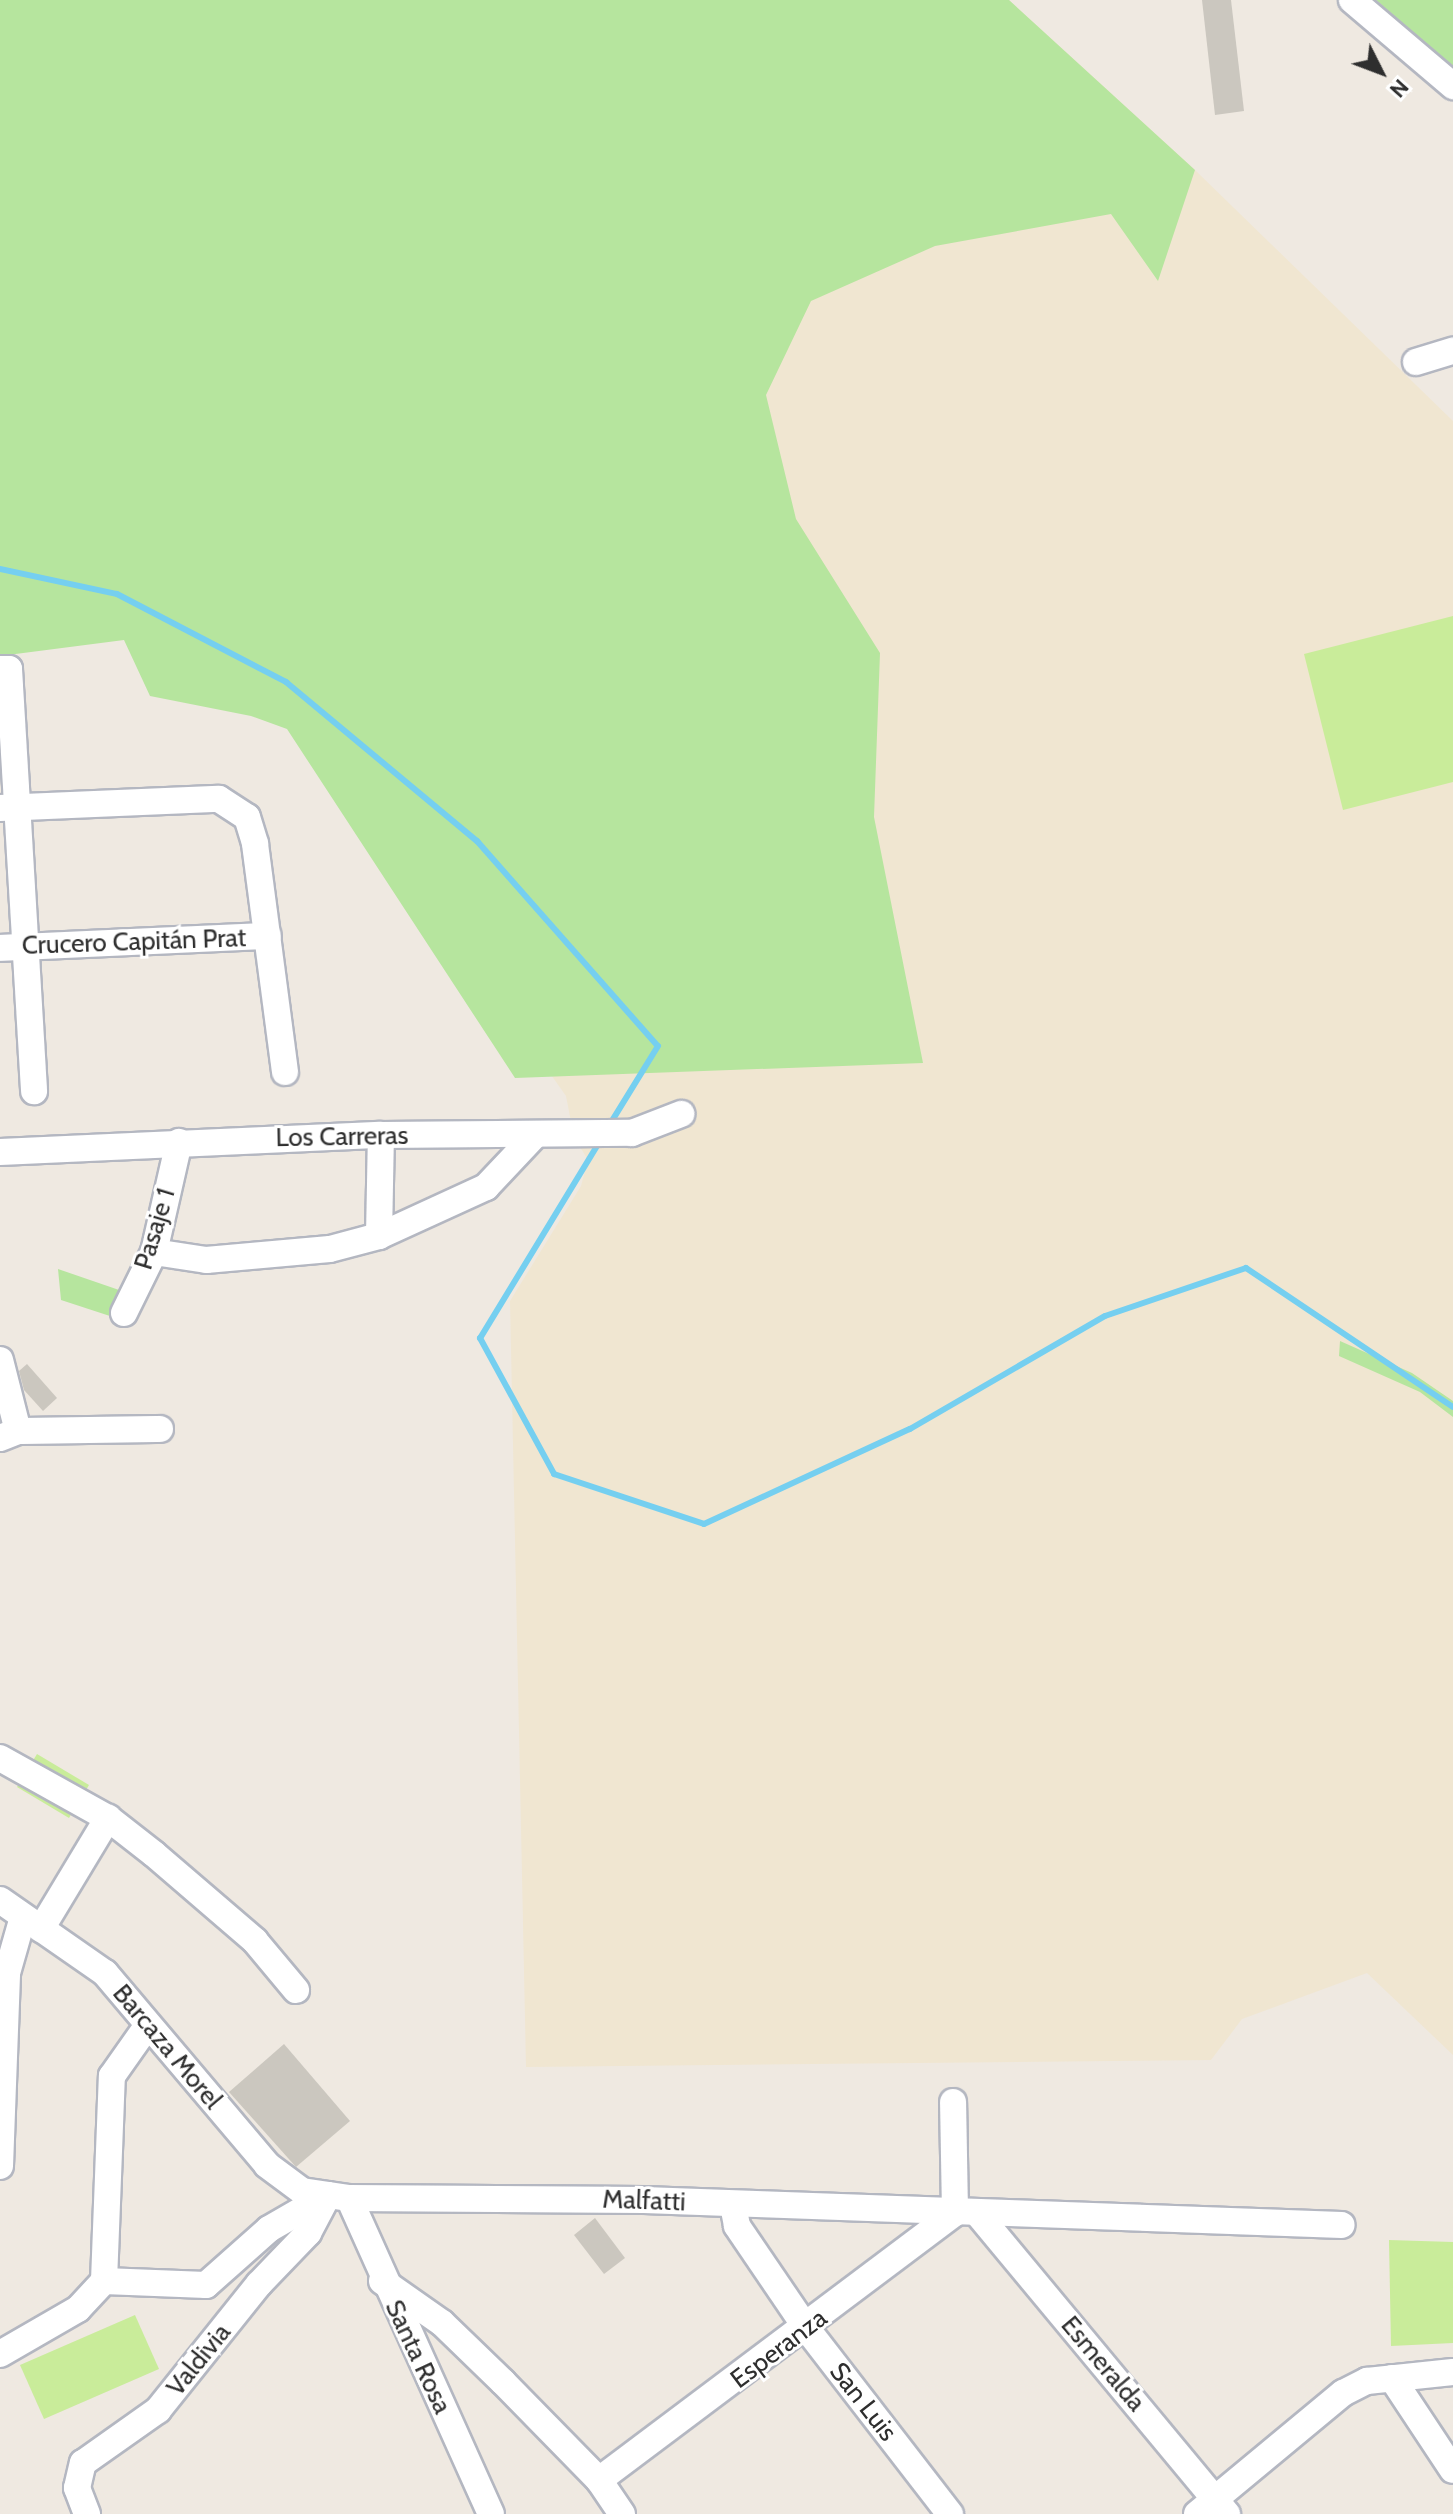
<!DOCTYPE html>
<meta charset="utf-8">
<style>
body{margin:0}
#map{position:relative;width:1453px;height:2514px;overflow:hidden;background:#efe9e1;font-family:Cabin,sans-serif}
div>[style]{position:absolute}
.education>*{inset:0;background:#f0e6d1}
.green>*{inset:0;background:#b6e59e}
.pitch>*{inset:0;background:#c9ec9a}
.stream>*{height:6px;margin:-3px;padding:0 3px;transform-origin:3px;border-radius:3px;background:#75cff0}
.building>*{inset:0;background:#cbc7bf}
.roads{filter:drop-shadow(2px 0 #b4b7c1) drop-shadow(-2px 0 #b4b7c1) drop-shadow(0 2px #b4b7c1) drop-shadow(0 -2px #b4b7c1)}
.minor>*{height:26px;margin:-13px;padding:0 13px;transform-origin:13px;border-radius:13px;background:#fff}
span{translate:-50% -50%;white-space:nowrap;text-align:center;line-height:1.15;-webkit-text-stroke:6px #fff;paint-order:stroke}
.street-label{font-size:26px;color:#2e2e2e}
.north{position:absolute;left:1341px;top:32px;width:80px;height:80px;-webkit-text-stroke:6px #fff;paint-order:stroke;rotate:132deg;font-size:22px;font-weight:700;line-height:32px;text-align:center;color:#2e2e2e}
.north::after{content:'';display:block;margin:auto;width:28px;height:36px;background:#2e2e2e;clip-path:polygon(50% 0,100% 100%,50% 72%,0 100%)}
</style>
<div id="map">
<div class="education">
<i style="clip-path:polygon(0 0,1009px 0,1195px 170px,1453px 421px,1453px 2055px,1367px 1973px,1242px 2019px,1211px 2060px,526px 2067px,510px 1301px,581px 1186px,588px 1160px,574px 1137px,566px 1096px,0 294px)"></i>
</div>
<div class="green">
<i style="clip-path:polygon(0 0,1009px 0,1195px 170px,1158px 281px,1111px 214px,935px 246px,811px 301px,766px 395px,796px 519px,880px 653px,874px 817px,923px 1063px,515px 1078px,287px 729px,251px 716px,150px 696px,124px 640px,0 656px)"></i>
<i style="clip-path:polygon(1376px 0,1453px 0,1453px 69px,1402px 23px)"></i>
<i style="clip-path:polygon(58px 1269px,122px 1291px,113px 1317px,61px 1300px)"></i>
<i style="clip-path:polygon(1340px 1341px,1412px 1373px,1453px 1401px,1453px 1417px,1420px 1392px,1339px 1356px)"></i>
</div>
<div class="pitch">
<i style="clip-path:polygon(1453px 616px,1453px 782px,1343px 810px,1304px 654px)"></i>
<i style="clip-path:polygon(37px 1754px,89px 1785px,69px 1818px,17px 1787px)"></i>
<i style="clip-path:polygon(1389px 2240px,1453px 2242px,1453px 2343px,1391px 2346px)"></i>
<i style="clip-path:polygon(135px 2315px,159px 2369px,44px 2419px,20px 2365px)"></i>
</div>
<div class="stream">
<i style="left:0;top:569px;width:120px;rotate:12.1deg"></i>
<i style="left:117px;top:594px;width:191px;rotate:27.5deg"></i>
<i style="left:286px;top:682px;width:249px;rotate:39.8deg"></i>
<i style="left:477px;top:841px;width:273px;rotate:48.6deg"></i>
<i style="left:658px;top:1046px;width:92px;rotate:121.6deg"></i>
<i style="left:600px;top:1141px;width:231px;rotate:121.3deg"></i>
<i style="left:480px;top:1338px;width:155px;rotate:61.4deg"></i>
<i style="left:554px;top:1474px;width:158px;rotate:18.4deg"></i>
<i style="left:704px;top:1524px;width:227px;rotate:-24.8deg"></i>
<i style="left:910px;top:1429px;width:225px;rotate:-30.1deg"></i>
<i style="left:1105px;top:1316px;width:149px;rotate:-18.8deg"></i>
<i style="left:1246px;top:1268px;width:249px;rotate:33.9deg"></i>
</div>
<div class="building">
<i style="clip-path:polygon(1202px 0,1231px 0,1244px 111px,1215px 115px)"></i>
<i style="clip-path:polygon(27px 1364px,57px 1398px,43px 1411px,24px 1390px,19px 1371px)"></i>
<i style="clip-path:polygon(284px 2044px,350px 2121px,296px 2167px,229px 2092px)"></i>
<i style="clip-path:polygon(595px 2218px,625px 2258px,604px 2274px,574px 2235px)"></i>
</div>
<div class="roads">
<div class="minor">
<i style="left:1352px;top:0;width:133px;rotate:40.4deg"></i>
<i style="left:1416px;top:362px;width:39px;rotate:-17deg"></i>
<i style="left:0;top:669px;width:9px"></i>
<i style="left:9px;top:669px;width:423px;rotate:86.6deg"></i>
<i style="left:0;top:808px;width:219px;rotate:-2.4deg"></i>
<i style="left:219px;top:799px;width:33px;rotate:33deg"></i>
<i style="left:247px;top:817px;width:28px;rotate:73deg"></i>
<i style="left:255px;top:844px;width:230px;rotate:82.5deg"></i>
<i style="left:0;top:948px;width:268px;rotate:-2.6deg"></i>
<i style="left:0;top:1152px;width:381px;rotate:-2.6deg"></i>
<i style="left:381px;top:1135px;width:251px;rotate:-0.5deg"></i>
<i style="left:632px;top:1133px;width:53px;rotate:-21.2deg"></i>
<i style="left:379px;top:1236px;width:101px;rotate:-88.9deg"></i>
<i style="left:154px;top:1252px;width:53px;rotate:8.7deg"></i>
<i style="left:206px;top:1260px;width:124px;rotate:-5.1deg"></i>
<i style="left:330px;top:1249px;width:51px;rotate:-14.9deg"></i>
<i style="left:379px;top:1236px;width:118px;rotate:-24.6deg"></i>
<i style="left:486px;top:1187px;width:71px;rotate:-46.7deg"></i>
<i style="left:124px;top:1313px;width:68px;rotate:-63.8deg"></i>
<i style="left:154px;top:1252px;width:113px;rotate:-77.2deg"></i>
<i style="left:0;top:1360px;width:73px;rotate:75.8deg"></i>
<i style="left:0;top:1438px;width:19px;rotate:-21deg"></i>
<i style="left:18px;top:1431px;width:142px;rotate:-0.8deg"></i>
<i style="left:0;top:1758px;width:124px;rotate:29.1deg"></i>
<i style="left:108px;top:1818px;width:58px;rotate:38deg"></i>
<i style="left:154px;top:1854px;width:133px;rotate:40.7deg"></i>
<i style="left:255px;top:1941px;width:64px;rotate:50.1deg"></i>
<i style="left:0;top:1900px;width:128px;rotate:34.8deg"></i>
<i style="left:105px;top:1973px;width:251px;rotate:49.8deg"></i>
<i style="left:267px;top:2165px;width:44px;rotate:36.6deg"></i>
<i style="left:302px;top:2191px;width:48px;rotate:8.5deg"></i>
<i style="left:349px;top:2198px;width:295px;rotate:0.4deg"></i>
<i style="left:644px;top:2200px;width:698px;rotate:2.05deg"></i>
<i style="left:41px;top:1929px;width:130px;rotate:-58.9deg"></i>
<i style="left:0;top:2166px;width:193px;rotate:-87.9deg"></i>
<i style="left:7px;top:1973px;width:58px;rotate:-74.1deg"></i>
<i style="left:349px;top:2198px;width:346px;rotate:65.8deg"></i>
<i style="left:733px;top:2205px;width:21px;rotate:79deg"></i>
<i style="left:737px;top:2226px;width:125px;rotate:55.8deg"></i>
<i style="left:807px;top:2329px;width:234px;rotate:52.3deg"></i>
<i style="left:978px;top:2214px;width:390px;rotate:50.3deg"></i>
<i style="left:104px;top:2281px;width:205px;rotate:-87.8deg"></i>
<i style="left:112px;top:2076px;width:62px;rotate:-54.8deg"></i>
<i style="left:382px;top:2281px;width:73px;rotate:35deg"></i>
<i style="left:442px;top:2323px;width:85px;rotate:44deg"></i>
<i style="left:503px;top:2382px;width:137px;rotate:45.6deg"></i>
<i style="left:599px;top:2480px;width:41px;rotate:55.9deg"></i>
<i style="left:0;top:2354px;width:90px;rotate:-30deg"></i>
<i style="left:78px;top:2309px;width:38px;rotate:-47deg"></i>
<i style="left:104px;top:2281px;width:102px;rotate:2.2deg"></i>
<i style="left:206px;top:2285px;width:84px;rotate:-41.6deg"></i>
<i style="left:269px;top:2229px;width:68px;rotate:-30deg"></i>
<i style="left:1392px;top:2378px;width:110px;rotate:56.5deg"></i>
<i style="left:599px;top:2480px;width:445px;rotate:-36.9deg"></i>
<i style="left:955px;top:2213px;width:111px;rotate:-91deg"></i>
<i style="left:87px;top:2514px;width:28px;rotate:-111deg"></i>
<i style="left:77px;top:2488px;width:26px;rotate:-77deg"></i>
<i style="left:83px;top:2463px;width:92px;rotate:-35.2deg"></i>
<i style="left:158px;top:2410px;width:161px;rotate:-51.3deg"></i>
<i style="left:259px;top:2284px;width:71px;rotate:-46.1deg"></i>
<i style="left:308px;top:2233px;width:43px;rotate:-62.2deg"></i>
<i style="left:1197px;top:2514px;width:190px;rotate:-39.7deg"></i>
<i style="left:1343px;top:2393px;width:27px;rotate:-27deg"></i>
<i style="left:1367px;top:2381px;width:86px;rotate:-6deg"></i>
</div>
</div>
<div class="street-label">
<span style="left:134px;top:942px;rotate:-2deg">Crucero Capitán Prat</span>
<span style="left:342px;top:1137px;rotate:-1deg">Los Carreras</span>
<span style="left:155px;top:1229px;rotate:-73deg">Pasaje 1</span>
<span style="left:167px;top:2047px;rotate:50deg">Barcaza Morel</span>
<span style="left:644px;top:2201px;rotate:2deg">Malfatti</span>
<span style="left:779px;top:2349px;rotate:-37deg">Esperanza</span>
<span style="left:418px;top:2357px;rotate:65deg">Santa Rosa</span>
<span style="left:199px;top:2360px;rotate:-51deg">Valdivia</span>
<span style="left:1103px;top:2364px;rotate:50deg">Esmeralda</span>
<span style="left:863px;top:2402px;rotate:52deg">San Luis</span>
</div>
<div class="north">N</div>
</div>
